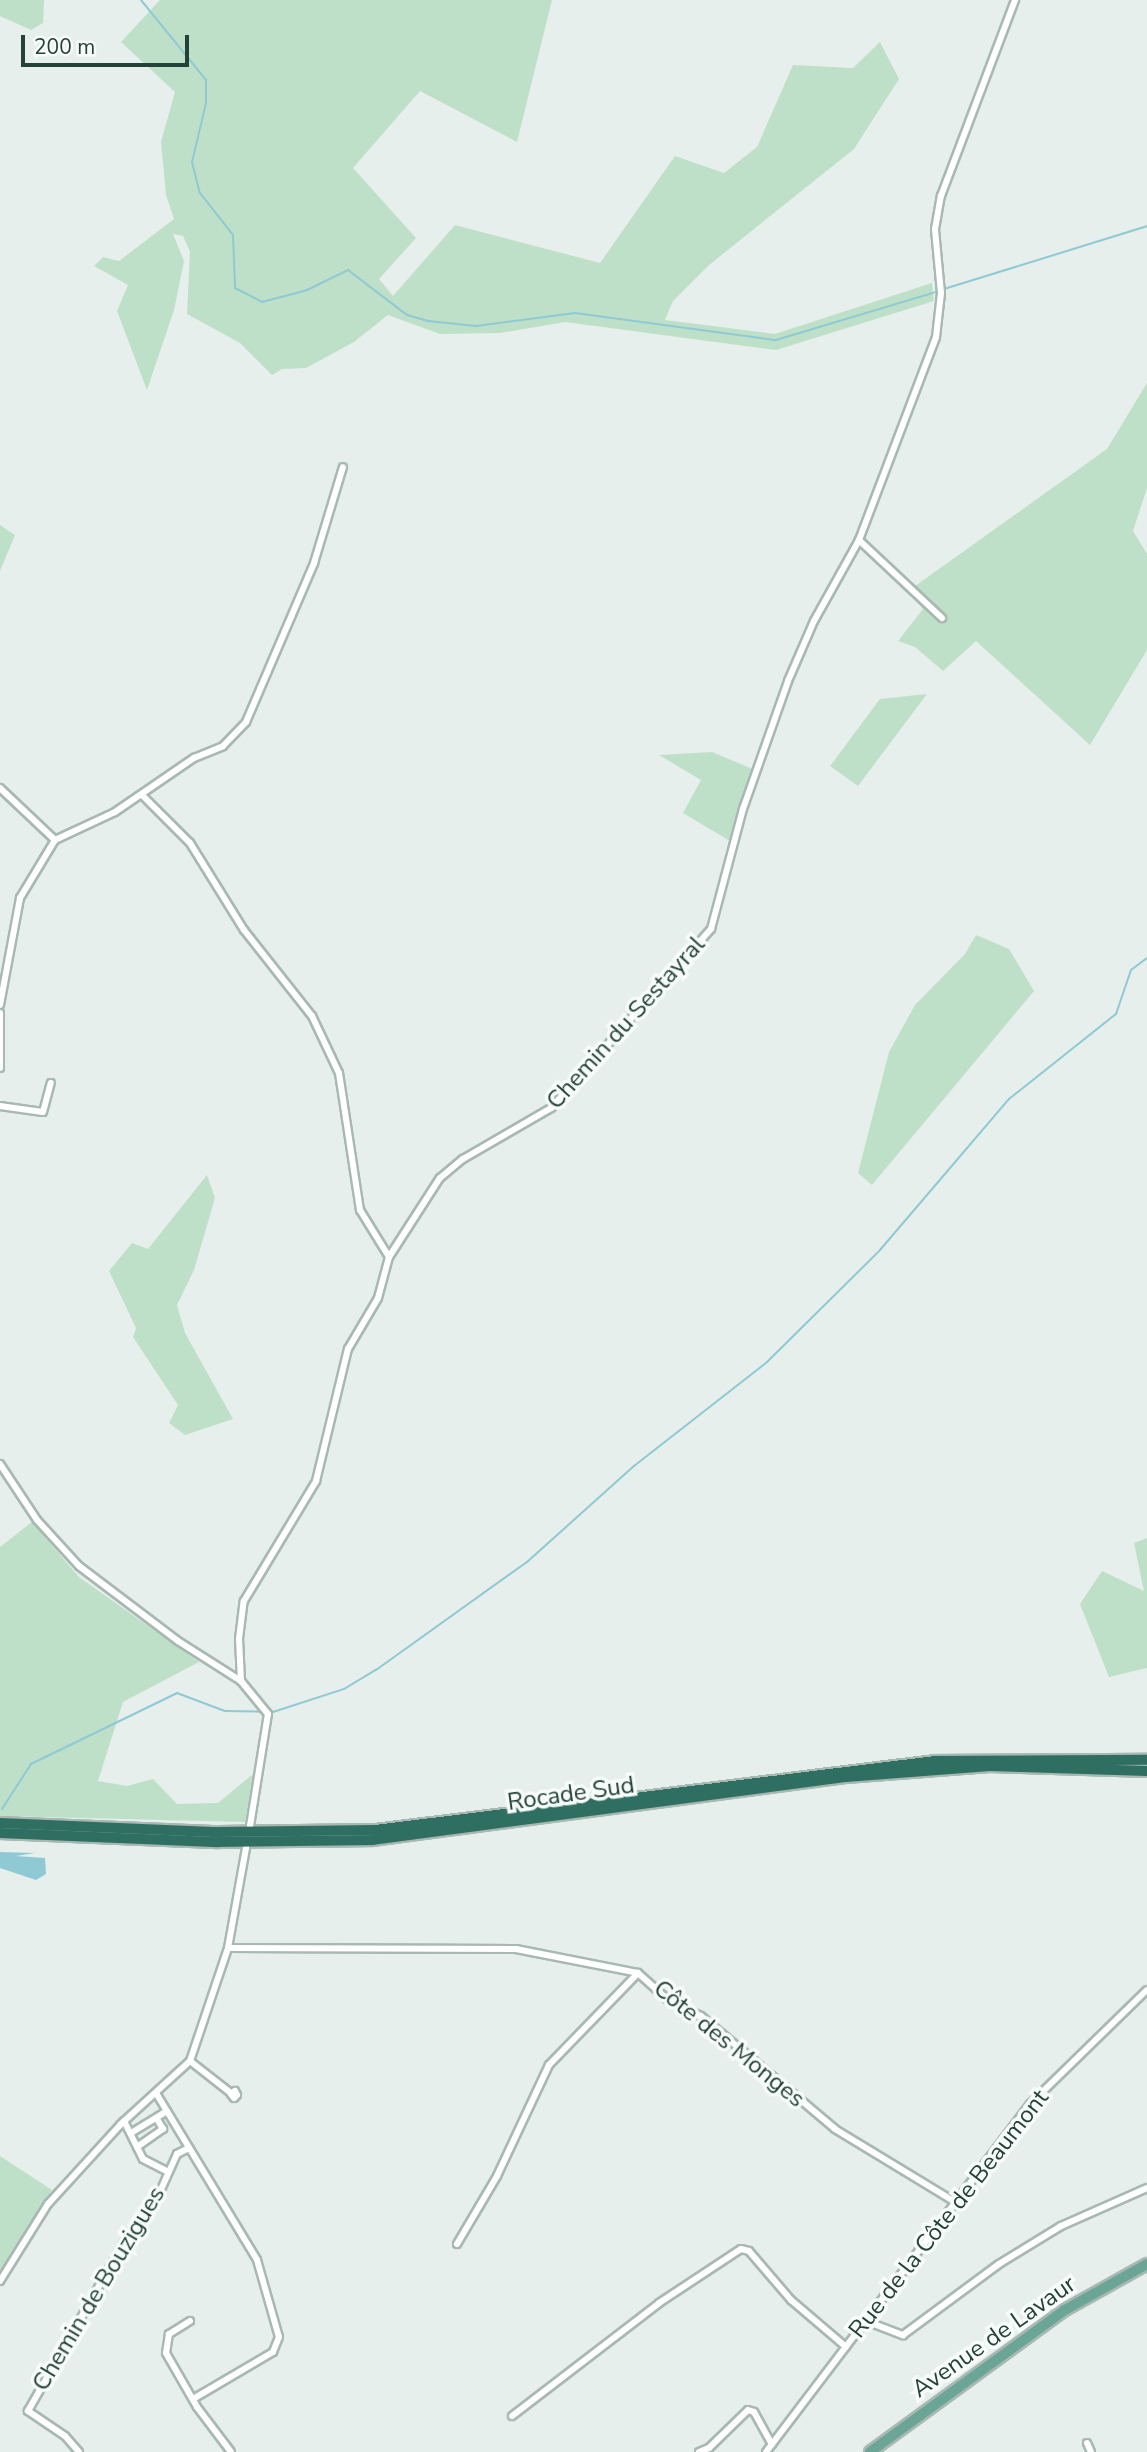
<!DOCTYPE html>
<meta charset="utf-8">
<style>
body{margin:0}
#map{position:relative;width:1147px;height:2452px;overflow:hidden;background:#e6efeb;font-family:"Nunito Sans",sans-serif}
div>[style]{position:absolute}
.green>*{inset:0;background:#bfe0c8}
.water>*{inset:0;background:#8ec9d4}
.stream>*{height:2px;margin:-1px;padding:0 1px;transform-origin:1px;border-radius:1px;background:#8ec9d4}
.roads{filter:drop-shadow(2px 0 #a8b8b2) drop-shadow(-2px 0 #a8b8b2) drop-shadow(0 2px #a8b8b2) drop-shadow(0 -2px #a8b8b2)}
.street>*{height:6px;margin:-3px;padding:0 3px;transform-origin:3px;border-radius:3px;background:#fff}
.primary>*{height:10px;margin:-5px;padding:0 5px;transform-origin:5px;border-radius:5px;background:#6aa596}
.highway>*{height:10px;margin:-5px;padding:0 5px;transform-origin:5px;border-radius:5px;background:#2f6f62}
span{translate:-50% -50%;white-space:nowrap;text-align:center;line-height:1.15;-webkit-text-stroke:7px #f7fbf9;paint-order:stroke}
.street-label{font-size:24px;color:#24423a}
.scale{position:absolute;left:21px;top:35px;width:168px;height:32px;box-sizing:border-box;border:4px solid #24423a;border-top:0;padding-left:9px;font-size:21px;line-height:24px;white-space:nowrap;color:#24423a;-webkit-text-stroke:5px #f7fbf9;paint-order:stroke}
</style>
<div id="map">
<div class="green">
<i style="clip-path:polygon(0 0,44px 0,43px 23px,31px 30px,0 16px)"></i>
<i style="clip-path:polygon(160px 0,552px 0,517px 142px,420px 91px,353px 168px,416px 238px,379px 279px,393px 296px,455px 225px,600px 263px,675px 156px,724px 173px,757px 147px,793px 65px,853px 68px,880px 42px,899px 79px,854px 149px,709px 265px,673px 301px,665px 320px,775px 334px,932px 283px,934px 301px,776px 350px,565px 322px,500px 333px,440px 334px,388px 315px,354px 342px,306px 368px,282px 369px,272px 375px,240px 343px,187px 314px,190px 252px,183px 236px,173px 234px,184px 261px,174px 310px,147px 390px,117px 311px,128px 285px,94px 266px,103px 257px,119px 261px,174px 219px,166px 195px,161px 142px,175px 92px,121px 42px)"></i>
<i style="clip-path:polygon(1147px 383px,1147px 488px,1133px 531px,1147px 554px,1147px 650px,1090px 745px,976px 641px,943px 671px,915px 647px,898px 641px,923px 609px,911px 589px,1107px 449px)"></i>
<i style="clip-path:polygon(0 525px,15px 535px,0 571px)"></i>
<i style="clip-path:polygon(927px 694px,858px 786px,830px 766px,880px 699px)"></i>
<i style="clip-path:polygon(712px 752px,755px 770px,730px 841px,683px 813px,701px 780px,659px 755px)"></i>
<i style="clip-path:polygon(976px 935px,1009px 949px,1034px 991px,872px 1185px,858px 1173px,889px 1052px,915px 1005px,965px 954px)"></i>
<i style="clip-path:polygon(207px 1175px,215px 1198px,194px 1270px,177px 1305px,185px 1333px,233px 1419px,185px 1435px,169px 1423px,178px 1405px,133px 1337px,136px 1328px,109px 1271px,132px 1243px,148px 1249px)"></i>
<i style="clip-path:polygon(32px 1522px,79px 1577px,199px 1662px,123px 1702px,98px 1781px,127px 1786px,153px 1779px,177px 1804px,218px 1803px,253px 1774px,245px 1822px,0 1816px,0 1547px)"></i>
<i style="clip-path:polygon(1147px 1538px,1147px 1668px,1109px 1677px,1080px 1604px,1102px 1571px,1144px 1591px,1134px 1543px)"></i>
<i style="clip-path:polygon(0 2156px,52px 2190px,0 2272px)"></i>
</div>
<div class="water">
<i style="clip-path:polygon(0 1852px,35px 1853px,16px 1856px,45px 1858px,46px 1874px,36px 1880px,0 1868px)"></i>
</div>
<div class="stream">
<i style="left:141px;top:0;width:103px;rotate:50.9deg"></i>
<i style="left:206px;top:80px;width:23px;rotate:90deg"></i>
<i style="left:206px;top:103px;width:61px;rotate:103.3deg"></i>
<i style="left:192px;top:162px;width:32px;rotate:76deg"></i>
<i style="left:200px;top:193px;width:53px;rotate:51.8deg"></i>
<i style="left:233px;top:235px;width:53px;rotate:87.8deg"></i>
<i style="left:235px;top:288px;width:30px;rotate:27deg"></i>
<i style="left:262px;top:302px;width:47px;rotate:-14.9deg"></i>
<i style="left:307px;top:290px;width:46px;rotate:-26deg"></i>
<i style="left:348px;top:270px;width:74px;rotate:37.3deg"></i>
<i style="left:407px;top:315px;width:22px;rotate:16deg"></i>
<i style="left:428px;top:321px;width:48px;rotate:5.9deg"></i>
<i style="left:476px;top:326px;width:100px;rotate:-7.5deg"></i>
<i style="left:575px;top:313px;width:203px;rotate:7.7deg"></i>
<i style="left:776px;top:340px;width:170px;rotate:-16.7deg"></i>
<i style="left:944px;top:289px;width:213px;rotate:-17.2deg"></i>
<i style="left:270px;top:1713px;width:78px;rotate:-18deg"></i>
<i style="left:344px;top:1689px;width:37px;rotate:-31deg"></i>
<i style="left:376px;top:1670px;width:186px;rotate:-35.6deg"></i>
<i style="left:527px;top:1562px;width:144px;rotate:-41.9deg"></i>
<i style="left:634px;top:1466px;width:169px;rotate:-38deg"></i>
<i style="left:767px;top:1362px;width:159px;rotate:-44.7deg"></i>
<i style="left:880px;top:1250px;width:199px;rotate:-49.5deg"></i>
<i style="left:1009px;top:1099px;width:137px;rotate:-38.5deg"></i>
<i style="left:1116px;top:1014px;width:46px;rotate:-71.2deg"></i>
<i style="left:1131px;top:970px;width:20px;rotate:-37deg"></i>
<i style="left:2px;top:1809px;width:54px;rotate:-57.2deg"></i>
<i style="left:31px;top:1764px;width:162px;rotate:-25.9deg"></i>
<i style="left:177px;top:1693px;width:51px;rotate:20.6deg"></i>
<i style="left:225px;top:1711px;width:39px;rotate:1deg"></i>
</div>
<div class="roads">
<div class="street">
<i style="left:859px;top:540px;width:114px;rotate:43.2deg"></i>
<i style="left:0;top:788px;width:76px;rotate:43.4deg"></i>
<i style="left:142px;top:795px;width:68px;rotate:45deg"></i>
<i style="left:190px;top:843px;width:102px;rotate:58.2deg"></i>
<i style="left:244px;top:930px;width:110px;rotate:51.7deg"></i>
<i style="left:312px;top:1016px;width:63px;rotate:64.7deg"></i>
<i style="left:339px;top:1073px;width:139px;rotate:81.3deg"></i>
<i style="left:360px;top:1210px;width:55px;rotate:58.3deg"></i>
<i style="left:0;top:1005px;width:109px;rotate:-79.4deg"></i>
<i style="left:20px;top:898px;width:68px;rotate:-58.9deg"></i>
<i style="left:55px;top:840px;width:66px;rotate:-25deg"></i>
<i style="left:115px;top:812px;width:96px;rotate:-34.4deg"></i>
<i style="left:194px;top:758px;width:31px;rotate:-22deg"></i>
<i style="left:223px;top:746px;width:33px;rotate:-46deg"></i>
<i style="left:246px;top:722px;width:173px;rotate:-66.8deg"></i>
<i style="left:314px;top:563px;width:100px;rotate:-73.2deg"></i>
<i style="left:0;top:1013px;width:55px;rotate:90deg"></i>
<i style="left:0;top:1106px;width:43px;rotate:7.9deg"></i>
<i style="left:43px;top:1112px;width:30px;rotate:-75deg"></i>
<i style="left:0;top:1464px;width:67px;rotate:56.5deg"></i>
<i style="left:37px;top:1520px;width:62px;rotate:47.6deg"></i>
<i style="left:79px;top:1566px;width:124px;rotate:37.1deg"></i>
<i style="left:178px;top:1641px;width:75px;rotate:32.4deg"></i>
<i style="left:250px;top:1826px;width:113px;rotate:-80.9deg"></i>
<i style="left:268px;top:1714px;width:43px;rotate:-129.3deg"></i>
<i style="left:241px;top:1681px;width:42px;rotate:-92.7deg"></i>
<i style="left:239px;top:1639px;width:38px;rotate:-83deg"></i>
<i style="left:244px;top:1601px;width:140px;rotate:-59deg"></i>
<i style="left:316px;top:1481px;width:136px;rotate:-76.4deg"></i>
<i style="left:348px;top:1349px;width:59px;rotate:-59.5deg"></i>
<i style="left:378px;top:1298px;width:42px;rotate:-75deg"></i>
<i style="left:389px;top:1257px;width:94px;rotate:-57.2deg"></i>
<i style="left:440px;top:1178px;width:30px;rotate:-40deg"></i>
<i style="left:463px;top:1159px;width:102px;rotate:-30.1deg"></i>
<i style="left:551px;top:1108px;width:240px;rotate:-48.2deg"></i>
<i style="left:711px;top:929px;width:124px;rotate:-75.1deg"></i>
<i style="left:743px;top:809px;width:136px;rotate:-70.6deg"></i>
<i style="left:788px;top:681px;width:65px;rotate:-66.6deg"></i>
<i style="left:814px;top:621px;width:93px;rotate:-60.9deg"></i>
<i style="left:859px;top:540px;width:217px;rotate:-69.2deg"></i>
<i style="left:936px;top:337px;width:44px;rotate:-83.5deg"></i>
<i style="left:941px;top:293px;width:64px;rotate:-95.4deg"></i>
<i style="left:935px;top:229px;width:34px;rotate:-80deg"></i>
<i style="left:941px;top:196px;width:210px;rotate:-69.3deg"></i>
<i style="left:228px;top:1948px;width:288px;rotate:0.2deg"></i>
<i style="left:516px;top:1949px;width:124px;rotate:11.1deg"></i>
<i style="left:638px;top:1973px;width:39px;rotate:42deg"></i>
<i style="left:667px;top:1999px;width:38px;rotate:27deg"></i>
<i style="left:701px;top:2016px;width:175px;rotate:40.1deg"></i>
<i style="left:835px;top:2129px;width:140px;rotate:31.3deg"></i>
<i style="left:190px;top:2061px;width:52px;rotate:38deg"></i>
<i style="left:235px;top:2091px;width:4px;rotate:63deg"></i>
<i style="left:237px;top:2095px;width:4px;rotate:135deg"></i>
<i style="left:234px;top:2098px;width:5px;rotate:-127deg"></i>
<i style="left:231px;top:2094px;width:5px;rotate:-37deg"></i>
<i style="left:156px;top:2093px;width:195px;rotate:58.8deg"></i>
<i style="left:257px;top:2260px;width:80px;rotate:74.1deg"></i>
<i style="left:279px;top:2337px;width:16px;rotate:112deg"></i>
<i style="left:273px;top:2352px;width:93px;rotate:149.6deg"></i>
<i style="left:124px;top:2121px;width:42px;rotate:63.4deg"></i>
<i style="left:143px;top:2159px;width:28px;rotate:27deg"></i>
<i style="left:131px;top:2133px;width:42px;rotate:-31.4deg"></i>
<i style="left:137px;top:2147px;width:32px;rotate:-35deg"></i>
<i style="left:163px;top:2129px;width:12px;rotate:-121deg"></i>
<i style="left:457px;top:2244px;width:79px;rotate:-59.5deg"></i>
<i style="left:497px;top:2176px;width:123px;rotate:-64.9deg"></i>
<i style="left:549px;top:2065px;width:128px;rotate:-45.9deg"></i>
<i style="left:0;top:2281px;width:91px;rotate:-58.1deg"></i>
<i style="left:48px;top:2204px;width:108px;rotate:-47.6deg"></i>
<i style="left:121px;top:2124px;width:93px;rotate:-42.4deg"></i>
<i style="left:190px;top:2061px;width:119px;rotate:-71.4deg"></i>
<i style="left:228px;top:1948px;width:102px;rotate:-79.8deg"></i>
<i style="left:190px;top:2321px;width:25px;rotate:148deg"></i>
<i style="left:169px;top:2334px;width:19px;rotate:99deg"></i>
<i style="left:166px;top:2353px;width:62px;rotate:60.1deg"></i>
<i style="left:197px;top:2407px;width:56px;rotate:52.9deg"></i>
<i style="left:866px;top:2321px;width:40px;rotate:21deg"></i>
<i style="left:903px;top:2335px;width:119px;rotate:-36.5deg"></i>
<i style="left:999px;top:2264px;width:73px;rotate:-31.5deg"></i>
<i style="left:1061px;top:2226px;width:94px;rotate:-23.8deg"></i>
<i style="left:512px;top:2416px;width:185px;rotate:-37.5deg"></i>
<i style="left:659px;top:2303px;width:98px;rotate:-33.4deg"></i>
<i style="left:741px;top:2249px;width:8px;rotate:14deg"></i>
<i style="left:749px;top:2251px;width:65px;rotate:49.4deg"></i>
<i style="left:791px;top:2300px;width:72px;rotate:40.5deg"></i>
<i style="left:1087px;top:2443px;width:10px;rotate:66deg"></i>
<i style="left:79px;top:2452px;width:21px;rotate:-131deg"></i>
<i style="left:65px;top:2436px;width:45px;rotate:-146deg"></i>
<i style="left:28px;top:2411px;width:200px;rotate:-60.4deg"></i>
<i style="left:127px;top:2237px;width:54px;rotate:-53.3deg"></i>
<i style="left:159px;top:2194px;width:44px;rotate:-65.8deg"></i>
<i style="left:177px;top:2154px;width:11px;rotate:-27deg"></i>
<i style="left:699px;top:2452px;width:11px;rotate:-22deg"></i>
<i style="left:709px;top:2448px;width:54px;rotate:-44.3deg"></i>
<i style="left:748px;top:2410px;width:6px;rotate:18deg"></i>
<i style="left:754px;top:2412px;width:37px;rotate:61deg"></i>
<i style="left:766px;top:2452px;width:437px;rotate:-52.8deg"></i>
<i style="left:1030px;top:2104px;width:163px;rotate:-44.3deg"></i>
</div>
<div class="primary">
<i style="left:870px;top:2452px;width:241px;rotate:-36.1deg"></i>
<i style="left:1065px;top:2310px;width:94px;rotate:-29.3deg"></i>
</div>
<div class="highway">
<i style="left:0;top:1823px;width:219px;rotate:2.4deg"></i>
<i style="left:219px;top:1832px;width:156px;rotate:-0.7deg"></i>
<i style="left:375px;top:1830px;width:564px;rotate:-7.02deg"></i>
<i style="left:935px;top:1761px;width:212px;rotate:-0.3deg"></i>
<i style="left:0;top:1833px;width:219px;rotate:2.4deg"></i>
<i style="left:219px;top:1842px;width:154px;rotate:-0.7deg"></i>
<i style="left:373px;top:1840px;width:477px;rotate:-7.6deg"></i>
<i style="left:846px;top:1777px;width:144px;rotate:-4.4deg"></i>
<i style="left:990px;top:1766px;width:157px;rotate:1.8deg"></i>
</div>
</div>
<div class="street-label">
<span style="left:626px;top:1023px;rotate:-48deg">Chemin du Sestayral</span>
<span style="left:571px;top:1794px;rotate:-8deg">Rocade Sud</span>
<span style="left:729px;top:2044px;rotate:39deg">Côte des Monges</span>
<span style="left:949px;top:2214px;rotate:-52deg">Rue de la Côte de Beaumont</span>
<span style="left:99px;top:2289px;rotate:-59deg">Chemin de Bouzigues</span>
<span style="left:994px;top:2337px;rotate:-35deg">Avenue de Lavaur</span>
</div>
<div class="scale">200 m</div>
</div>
